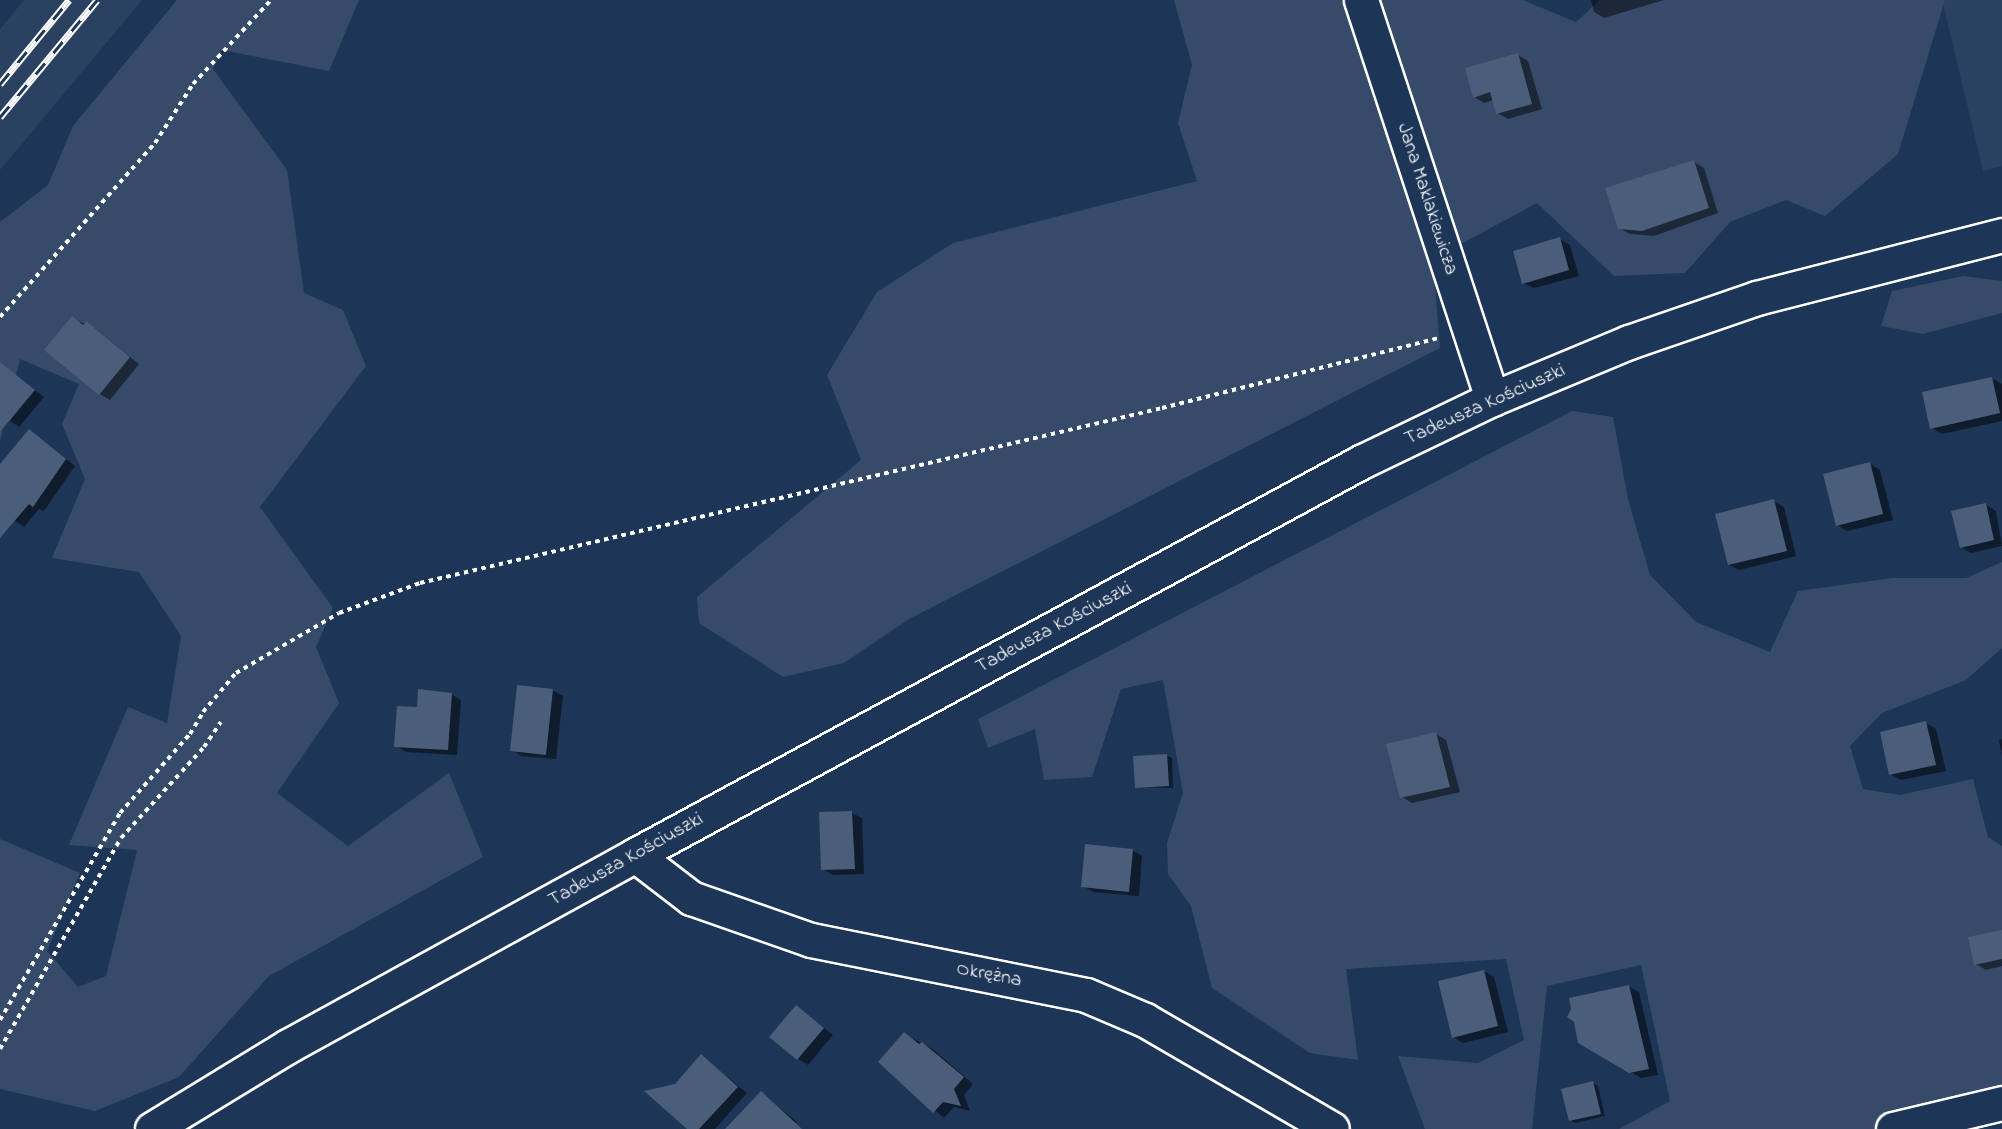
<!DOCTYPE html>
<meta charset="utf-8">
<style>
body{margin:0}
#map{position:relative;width:2002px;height:1129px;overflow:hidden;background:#1d3557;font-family:"Indie Flower",sans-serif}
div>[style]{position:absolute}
.built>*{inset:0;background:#2a4161}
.green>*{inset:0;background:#364b69}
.shadow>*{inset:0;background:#0007}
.building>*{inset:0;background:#4a5d79}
.path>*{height:4px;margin-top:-2px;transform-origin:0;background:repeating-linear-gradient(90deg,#fff 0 4.5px,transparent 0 9px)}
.roads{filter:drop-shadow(2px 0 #fff) drop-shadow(-2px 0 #fff) drop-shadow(0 2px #fff) drop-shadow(0 -2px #fff)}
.street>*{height:33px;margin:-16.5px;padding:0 16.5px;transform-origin:16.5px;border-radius:16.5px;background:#1d3557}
.secondary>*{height:33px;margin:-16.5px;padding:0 16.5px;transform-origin:16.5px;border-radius:16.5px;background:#1d3557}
.rail>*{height:7px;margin-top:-3.5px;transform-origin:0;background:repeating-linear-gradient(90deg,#1d3557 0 14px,#fff 0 28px);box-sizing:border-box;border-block:2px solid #fff}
span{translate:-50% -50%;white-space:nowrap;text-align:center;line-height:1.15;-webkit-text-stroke:4.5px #1d3557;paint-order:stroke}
.street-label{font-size:20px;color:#fff}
</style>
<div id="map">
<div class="built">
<i style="clip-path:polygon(24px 0,142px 0,0 170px,0 29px)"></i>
<i style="clip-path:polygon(1942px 0,2002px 0,2002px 166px,1983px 171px)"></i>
</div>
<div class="green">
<i style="clip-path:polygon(177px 0,359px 0,329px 71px,222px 50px,213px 69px,287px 170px,304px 293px,343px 310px,366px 366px,260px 507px,333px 608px,316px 647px,339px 703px,277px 793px,348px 846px,449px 773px,483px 857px,269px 976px,179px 1077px,95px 1111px,0 1089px,0 839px,80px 873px,47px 951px,78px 987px,106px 976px,137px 850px,69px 845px,128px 707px,167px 723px,181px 636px,139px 572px,52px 558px,85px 479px,62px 424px,79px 384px,20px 359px,0 441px,0 222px,48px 185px,73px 126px)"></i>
<i style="clip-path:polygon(1174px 0,1523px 0,1576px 22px,1600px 0,1945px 0,1898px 154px,1825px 216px,1786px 200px,1730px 222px,1685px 273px,1614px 276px,1537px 203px,1433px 259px,1440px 348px,909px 619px,844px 663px,783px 677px,699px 623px,697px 597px,861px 460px,827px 375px,877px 292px,953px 243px,1197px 181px,1178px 123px,1192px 65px)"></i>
<i style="clip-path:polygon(1963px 276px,2002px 281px,2002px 313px,1923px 334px,1881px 326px,1892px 291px)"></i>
<i style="clip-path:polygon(1572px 411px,1613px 417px,1628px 499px,1650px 575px,1696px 622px,1770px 652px,1798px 591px,1892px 578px,1966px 578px,2002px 562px,2002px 648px,1966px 680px,1882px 713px,1850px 746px,1863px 789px,1900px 795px,1973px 779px,1988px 837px,2002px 846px,2002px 1087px,1888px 1115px,1882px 1129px,1619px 1129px,1670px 1101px,1641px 965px,1547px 986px,1532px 1129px,1425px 1129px,1398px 1056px,1478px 1063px,1524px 1040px,1506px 959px,1346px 969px,1358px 1060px,1310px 1053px,1212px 988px,1191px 906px,1168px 874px,1167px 843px,1183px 793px,1163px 680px,1121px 689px,1092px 777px,1044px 780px,1035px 729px,988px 748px,978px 719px)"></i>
</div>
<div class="shadow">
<i style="clip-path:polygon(1591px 0,1664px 0,1604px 18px,1594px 12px)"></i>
<i style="clip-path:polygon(1518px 55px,1528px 61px,1542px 109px,1508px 119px,1497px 113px,1494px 100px,1484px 103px,1474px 97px)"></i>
<i style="clip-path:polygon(1694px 162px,1704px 168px,1718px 213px,1654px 236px,1630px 234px,1619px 228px)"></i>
<i style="clip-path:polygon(1560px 239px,1570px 245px,1579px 276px,1534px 288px,1523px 283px)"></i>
<i style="clip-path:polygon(72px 318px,96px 329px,139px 364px,110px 400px,100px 394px)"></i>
<i style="clip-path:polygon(9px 371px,44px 397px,19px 427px,0 414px,0 382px)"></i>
<i style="clip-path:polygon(1992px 378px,2002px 384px,2002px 421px,1942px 434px,1932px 428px)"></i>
<i style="clip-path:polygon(30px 431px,75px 466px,44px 511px,39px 509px,24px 527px,0 510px,0 467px)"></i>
<i style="clip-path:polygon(1870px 464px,1880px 470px,1893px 520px,1847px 531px,1837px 525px)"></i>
<i style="clip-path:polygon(1773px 501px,1784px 507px,1796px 556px,1739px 570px,1729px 565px)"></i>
<i style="clip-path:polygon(1986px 505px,1996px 511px,2002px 546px,1971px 553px,1961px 547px)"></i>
<i style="clip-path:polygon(552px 690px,563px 696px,556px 759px,522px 756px,511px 750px)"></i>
<i style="clip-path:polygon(451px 694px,461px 700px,457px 755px,406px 752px,396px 746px,419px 708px)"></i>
<i style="clip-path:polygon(1926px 723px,1936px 729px,1946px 771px,1901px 780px,1890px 774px)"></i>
<i style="clip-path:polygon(1436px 734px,1446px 740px,1460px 792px,1412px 803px,1402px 797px)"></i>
<i style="clip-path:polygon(2002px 739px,2002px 756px,1999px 740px)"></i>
<i style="clip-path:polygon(1167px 756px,1172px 758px,1173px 788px,1137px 787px)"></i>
<i style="clip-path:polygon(852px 813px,862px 818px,864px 874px,833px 875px,823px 869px,821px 814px)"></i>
<i style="clip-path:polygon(1132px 850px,1142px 856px,1139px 896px,1093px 892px,1083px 886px)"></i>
<i style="clip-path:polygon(2002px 932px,2002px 966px,1986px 970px,1976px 964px)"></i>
<i style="clip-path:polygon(1484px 971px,1494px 977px,1508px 1032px,1463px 1043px,1453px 1037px)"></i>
<i style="clip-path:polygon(1628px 986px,1639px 992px,1658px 1075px,1641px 1078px,1579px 1042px,1572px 1009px)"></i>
<i style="clip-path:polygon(797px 1007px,833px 1035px,808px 1065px,798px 1059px)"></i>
<i style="clip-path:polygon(904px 1034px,933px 1049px,973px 1084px,964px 1095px,970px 1111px,954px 1107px,944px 1118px,880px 1062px)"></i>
<i style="clip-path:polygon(701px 1056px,747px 1093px,715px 1129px,689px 1129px,676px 1085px)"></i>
<i style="clip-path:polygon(1593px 1083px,1598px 1086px,1605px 1116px,1575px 1123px,1570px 1120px)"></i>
<i style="clip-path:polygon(761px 1093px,797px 1122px,791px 1129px,751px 1129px)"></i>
</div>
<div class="building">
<i style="clip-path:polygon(1518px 53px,1532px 104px,1496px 114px,1490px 92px,1473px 98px,1465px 68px)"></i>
<i style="clip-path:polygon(1694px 160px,1709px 208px,1642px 231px,1618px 229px,1605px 188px)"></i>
<i style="clip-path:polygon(1560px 237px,1569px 270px,1522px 284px,1513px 251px)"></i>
<i style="clip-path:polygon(72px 316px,83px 325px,86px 321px,130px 357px,99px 395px,44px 350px)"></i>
<i style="clip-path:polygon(0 362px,35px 390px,0 432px)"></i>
<i style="clip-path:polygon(1992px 377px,2000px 413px,1930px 429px,1922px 392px)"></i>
<i style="clip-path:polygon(29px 429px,66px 459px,33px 507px,29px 504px,0 538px,0 464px)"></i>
<i style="clip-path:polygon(1870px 462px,1883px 514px,1836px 526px,1823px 474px)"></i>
<i style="clip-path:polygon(1774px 499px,1787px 551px,1728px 565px,1715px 514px)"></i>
<i style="clip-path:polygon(1986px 503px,1994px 540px,1960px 548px,1951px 511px)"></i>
<i style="clip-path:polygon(517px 685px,553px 689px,546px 755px,510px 751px)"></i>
<i style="clip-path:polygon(418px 689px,452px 693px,448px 750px,394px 747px,397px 706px,417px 707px)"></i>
<i style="clip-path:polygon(1926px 721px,1936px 765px,1889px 775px,1880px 732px)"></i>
<i style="clip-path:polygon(1436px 732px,1450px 787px,1400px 798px,1386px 744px)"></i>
<i style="clip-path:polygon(1167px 754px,1169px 786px,1135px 788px,1133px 756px)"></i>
<i style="clip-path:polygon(852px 811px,855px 869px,821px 870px,819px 812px)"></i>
<i style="clip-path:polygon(1085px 844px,1133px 849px,1129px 892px,1081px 887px)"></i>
<i style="clip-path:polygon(2002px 930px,2002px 959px,1974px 965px,1968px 937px)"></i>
<i style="clip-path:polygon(1484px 970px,1498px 1026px,1452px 1038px,1438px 981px)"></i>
<i style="clip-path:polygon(1629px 985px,1649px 1069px,1629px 1073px,1578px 1043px,1574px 1022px,1567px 1017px,1571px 1009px,1569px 998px)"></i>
<i style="clip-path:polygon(796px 1005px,824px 1028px,797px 1060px,769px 1037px)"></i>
<i style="clip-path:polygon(904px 1032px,919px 1044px,922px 1042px,964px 1077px,954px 1089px,961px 1106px,943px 1102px,933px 1113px,878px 1062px)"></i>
<i style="clip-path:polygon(701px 1054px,738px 1087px,699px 1129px,687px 1129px,644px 1091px,675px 1084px)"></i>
<i style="clip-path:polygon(1593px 1081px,1601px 1114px,1569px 1121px,1561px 1089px)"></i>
<i style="clip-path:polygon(761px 1091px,802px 1129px,725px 1129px)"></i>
</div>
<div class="path">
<i style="left:0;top:317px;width:233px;rotate:-48.3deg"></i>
<i style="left:155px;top:143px;width:70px;rotate:-57.2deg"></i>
<i style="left:193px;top:84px;width:115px;rotate:-47.1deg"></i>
<i style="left:0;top:1020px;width:239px;rotate:-59.9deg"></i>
<i style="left:120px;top:813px;width:106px;rotate:-48.5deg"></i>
<i style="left:190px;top:734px;width:26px;rotate:-59deg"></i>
<i style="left:203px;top:712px;width:51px;rotate:-49.8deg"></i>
<i style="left:236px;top:673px;width:119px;rotate:-30.2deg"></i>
<i style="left:339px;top:613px;width:86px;rotate:-20.3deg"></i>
<i style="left:420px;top:583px;width:762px;rotate:-13.27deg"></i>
<i style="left:1162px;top:408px;width:285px;rotate:-14.2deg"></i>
<i style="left:0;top:1049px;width:243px;rotate:-60.2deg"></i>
<i style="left:121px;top:838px;width:123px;rotate:-47.6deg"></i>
<i style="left:204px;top:747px;width:30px;rotate:-56deg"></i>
</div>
<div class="roads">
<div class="street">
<i style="left:1361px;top:0;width:420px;rotate:71.8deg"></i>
<i style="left:635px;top:855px;width:71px;rotate:37.5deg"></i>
<i style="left:691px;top:898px;width:127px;rotate:19.3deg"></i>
<i style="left:811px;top:940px;width:280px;rotate:11.3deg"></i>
<i style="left:1086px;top:995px;width:64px;rotate:23deg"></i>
<i style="left:1145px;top:1020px;width:216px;rotate:30.2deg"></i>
<i style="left:1893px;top:1129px;width:112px;rotate:-13.4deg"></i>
</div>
<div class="secondary">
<i style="left:152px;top:1129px;width:159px;rotate:-31.4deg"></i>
<i style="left:288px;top:1046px;width:396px;rotate:-28.8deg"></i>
<i style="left:635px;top:855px;width:826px;rotate:-28.43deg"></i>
<i style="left:1361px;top:462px;width:145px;rotate:-25.7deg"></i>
<i style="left:1492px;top:399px;width:148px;rotate:-22.6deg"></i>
<i style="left:1629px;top:342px;width:135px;rotate:-19deg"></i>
<i style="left:1757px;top:298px;width:253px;rotate:-14.4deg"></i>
</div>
</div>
<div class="rail">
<i style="left:0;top:84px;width:109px;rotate:-50.6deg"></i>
<i style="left:0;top:117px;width:152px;rotate:-50.3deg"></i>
</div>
<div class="street-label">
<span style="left:1427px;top:199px;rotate:72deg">Jana Maklakiewicza</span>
<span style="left:1485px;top:405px;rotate:-24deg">Tadeusza Kościuszki</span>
<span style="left:1054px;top:628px;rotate:-28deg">Tadeusza Kościuszki</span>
<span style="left:626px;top:860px;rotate:-29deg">Tadeusza Kościuszki</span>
<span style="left:989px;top:975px;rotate:11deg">Okrężna</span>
</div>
</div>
